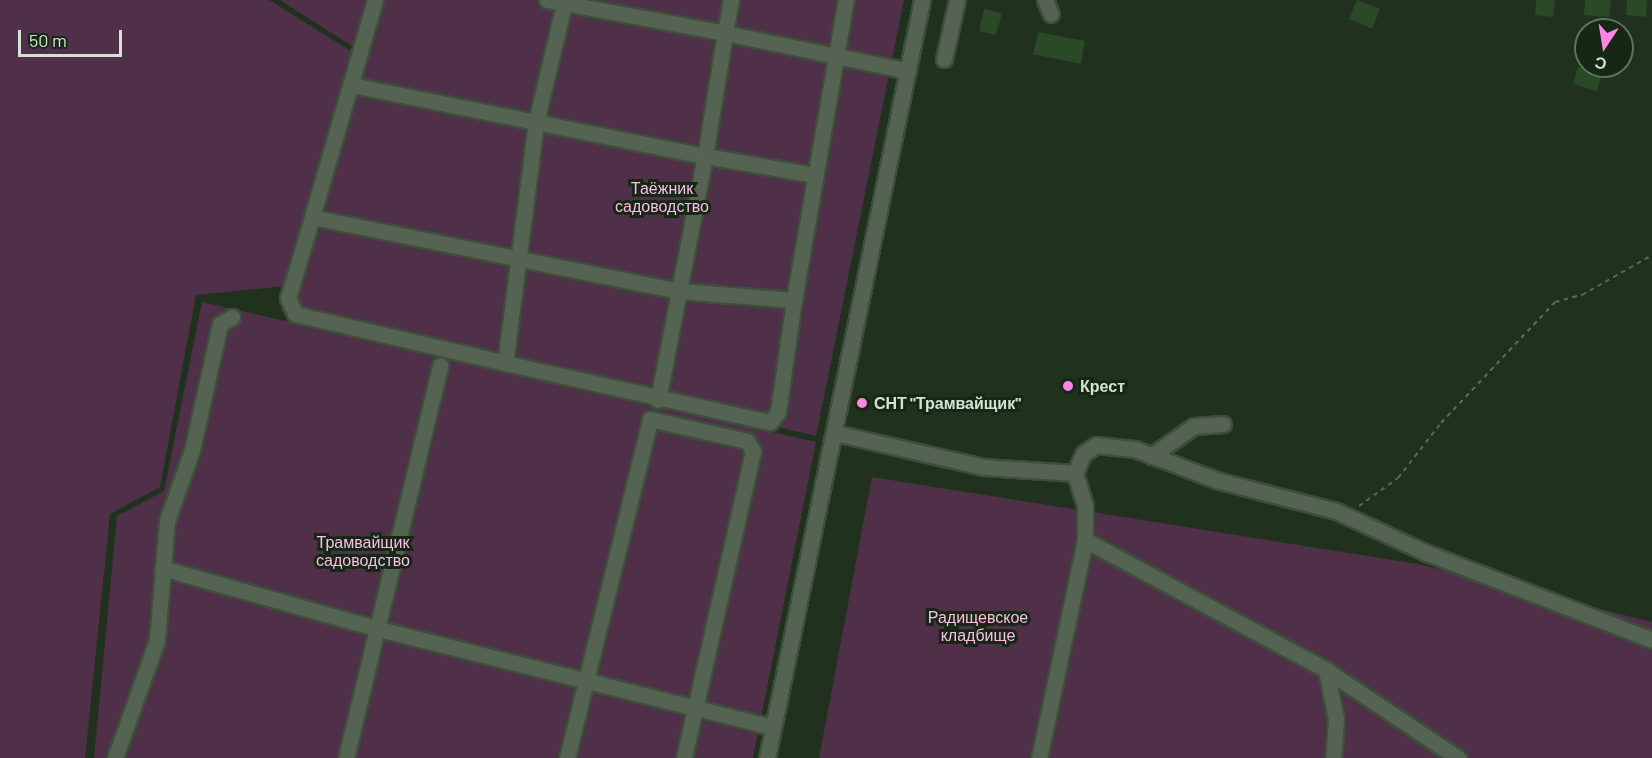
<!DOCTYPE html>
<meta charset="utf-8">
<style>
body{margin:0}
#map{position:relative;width:1652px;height:758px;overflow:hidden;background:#20321e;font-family:Barlow,sans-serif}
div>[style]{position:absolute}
.green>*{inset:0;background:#502f48}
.building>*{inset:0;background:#2a4927}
.path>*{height:2px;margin-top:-1px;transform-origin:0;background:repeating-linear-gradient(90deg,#596a58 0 4.5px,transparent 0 9px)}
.roads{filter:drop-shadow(2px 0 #3d4e3b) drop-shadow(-2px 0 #3d4e3b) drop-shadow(0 2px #3d4e3b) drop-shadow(0 -2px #3d4e3b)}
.minor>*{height:15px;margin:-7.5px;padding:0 7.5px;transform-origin:7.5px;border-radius:7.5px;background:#556353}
.dots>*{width:16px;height:16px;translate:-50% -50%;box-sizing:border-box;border:3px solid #162814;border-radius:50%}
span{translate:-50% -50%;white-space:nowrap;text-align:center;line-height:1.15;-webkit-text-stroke:6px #162814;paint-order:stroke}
.park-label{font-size:16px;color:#fdbcec}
.poi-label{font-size:16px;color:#d5e1d4;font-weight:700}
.left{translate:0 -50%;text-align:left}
.north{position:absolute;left:1574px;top:18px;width:60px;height:60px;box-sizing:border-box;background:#162814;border:2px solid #627261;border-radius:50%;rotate:192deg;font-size:16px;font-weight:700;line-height:24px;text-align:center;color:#d5e1d4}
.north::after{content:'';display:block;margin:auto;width:21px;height:27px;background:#fd86e3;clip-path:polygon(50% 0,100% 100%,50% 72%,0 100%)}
.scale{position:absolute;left:18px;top:30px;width:104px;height:27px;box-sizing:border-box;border:3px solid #d5e1d4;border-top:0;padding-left:8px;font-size:18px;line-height:21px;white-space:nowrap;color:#d5e1d4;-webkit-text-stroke:4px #162814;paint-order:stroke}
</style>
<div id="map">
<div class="green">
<i style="clip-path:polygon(0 0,269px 0,354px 53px,286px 286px,196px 295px,160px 487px,110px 514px,85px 758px,0 758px)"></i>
<i style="clip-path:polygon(280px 0,904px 0,816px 436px,281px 311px,358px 50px)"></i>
<i style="clip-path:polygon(202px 302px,816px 442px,753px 758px,94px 758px,117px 516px,164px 491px)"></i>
<i style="clip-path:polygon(872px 477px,1418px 564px,1652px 622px,1652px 758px,819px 758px)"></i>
</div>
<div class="building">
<i style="clip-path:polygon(1357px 0,1380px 9px,1372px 29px,1349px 19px)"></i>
<i style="clip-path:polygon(1536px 0,1555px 0,1553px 17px,1535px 15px)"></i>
<i style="clip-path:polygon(1585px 0,1611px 0,1609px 17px,1584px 15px)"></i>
<i style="clip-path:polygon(1627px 0,1647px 0,1646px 17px,1626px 15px)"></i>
<i style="clip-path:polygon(984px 9px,1002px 13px,996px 35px,979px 31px)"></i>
<i style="clip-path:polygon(1038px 32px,1085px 41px,1081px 64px,1033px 54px)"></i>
<i style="clip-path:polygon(1578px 67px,1602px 74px,1597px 91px,1573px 84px)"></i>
</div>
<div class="path">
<i style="left:1359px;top:506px;width:48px;rotate:-35.7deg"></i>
<i style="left:1398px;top:478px;width:70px;rotate:-52deg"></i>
<i style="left:1441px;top:423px;width:166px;rotate:-46.7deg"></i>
<i style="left:1555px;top:302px;width:28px;rotate:-15deg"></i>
<i style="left:1582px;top:295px;width:81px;rotate:-29.7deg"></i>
</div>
<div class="roads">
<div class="minor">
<i style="left:375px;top:0;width:226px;rotate:106.2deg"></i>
<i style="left:312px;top:217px;width:375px;rotate:11.4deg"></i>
<i style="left:680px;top:291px;width:114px;rotate:4.5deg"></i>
<i style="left:794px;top:300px;width:304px;rotate:-80.2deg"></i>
<i style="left:547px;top:0;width:181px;rotate:10.5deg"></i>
<i style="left:725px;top:33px;width:34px;rotate:-80deg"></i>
<i style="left:565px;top:0;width:125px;rotate:103.4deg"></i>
<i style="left:536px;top:122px;width:243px;rotate:97.3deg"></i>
<i style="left:505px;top:363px;width:271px;rotate:12.6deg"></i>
<i style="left:770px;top:422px;width:13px;rotate:-51deg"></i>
<i style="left:778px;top:412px;width:113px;rotate:-81.9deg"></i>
<i style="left:1045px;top:0;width:15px;rotate:67deg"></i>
<i style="left:944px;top:59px;width:60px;rotate:-77.6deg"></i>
<i style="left:352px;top:85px;width:360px;rotate:11.4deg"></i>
<i style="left:705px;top:156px;width:125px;rotate:-80.8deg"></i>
<i style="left:725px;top:33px;width:187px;rotate:11.7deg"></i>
<i style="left:312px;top:217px;width:84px;rotate:106.5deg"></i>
<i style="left:288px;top:298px;width:17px;rotate:66deg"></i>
<i style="left:295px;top:314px;width:216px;rotate:13.1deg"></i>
<i style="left:658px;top:400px;width:248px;rotate:-79.1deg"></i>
<i style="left:705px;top:156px;width:112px;rotate:9.8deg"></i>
<i style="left:835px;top:433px;width:153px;rotate:12.9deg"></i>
<i style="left:984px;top:467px;width:91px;rotate:3.8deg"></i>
<i style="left:1075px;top:473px;width:34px;rotate:73deg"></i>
<i style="left:1085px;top:506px;width:34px;rotate:90deg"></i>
<i style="left:1085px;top:540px;width:223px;rotate:101.9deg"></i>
<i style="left:1151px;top:456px;width:52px;rotate:-34.9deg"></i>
<i style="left:1194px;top:426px;width:29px;rotate:-4deg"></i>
<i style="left:1075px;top:473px;width:21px;rotate:-67deg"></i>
<i style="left:1083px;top:454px;width:16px;rotate:-35deg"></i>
<i style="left:1096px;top:445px;width:39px;rotate:6deg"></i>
<i style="left:1135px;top:449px;width:87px;rotate:20.9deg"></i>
<i style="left:1216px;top:480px;width:124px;rotate:14.5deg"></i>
<i style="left:1336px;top:511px;width:100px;rotate:24.8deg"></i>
<i style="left:1427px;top:553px;width:241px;rotate:21.1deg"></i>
<i style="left:1085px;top:540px;width:274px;rotate:28.3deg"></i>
<i style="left:1326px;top:670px;width:159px;rotate:33.7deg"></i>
<i style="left:162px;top:568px;width:225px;rotate:15.7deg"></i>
<i style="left:379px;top:629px;width:406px;rotate:14deg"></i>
<i style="left:1326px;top:670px;width:50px;rotate:78.5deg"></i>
<i style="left:1336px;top:719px;width:39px;rotate:94deg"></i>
<i style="left:115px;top:758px;width:125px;rotate:-70.4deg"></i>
<i style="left:157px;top:640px;width:119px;rotate:-85.2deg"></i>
<i style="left:167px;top:521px;width:75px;rotate:-70.6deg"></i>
<i style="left:192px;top:450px;width:129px;rotate:-77.5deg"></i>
<i style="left:220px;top:324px;width:14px;rotate:-30deg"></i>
<i style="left:346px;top:758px;width:404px;rotate:-76.5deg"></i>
<i style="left:567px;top:758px;width:349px;rotate:-76.2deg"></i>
<i style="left:650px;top:419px;width:99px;rotate:12.8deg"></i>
<i style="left:747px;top:441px;width:12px;rotate:59deg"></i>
<i style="left:753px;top:451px;width:315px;rotate:102.7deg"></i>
<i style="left:767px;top:758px;width:774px;rotate:-78.44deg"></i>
</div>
</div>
<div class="dots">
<i style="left:1068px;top:386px;background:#fd86e3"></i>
<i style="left:862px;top:403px;background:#fd86e3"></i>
</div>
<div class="park-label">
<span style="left:662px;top:197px">Таёжник<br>садоводство</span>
<span style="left:363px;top:551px">Трамвайщик<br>садоводство</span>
<span style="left:978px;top:626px">Радищевское<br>кладбище</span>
</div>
<div class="poi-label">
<span class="left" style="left:1080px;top:386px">Крест</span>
<span class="left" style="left:874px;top:403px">СНТ "Трамвайщик"</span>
</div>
<div class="north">С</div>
<div class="scale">50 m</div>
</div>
